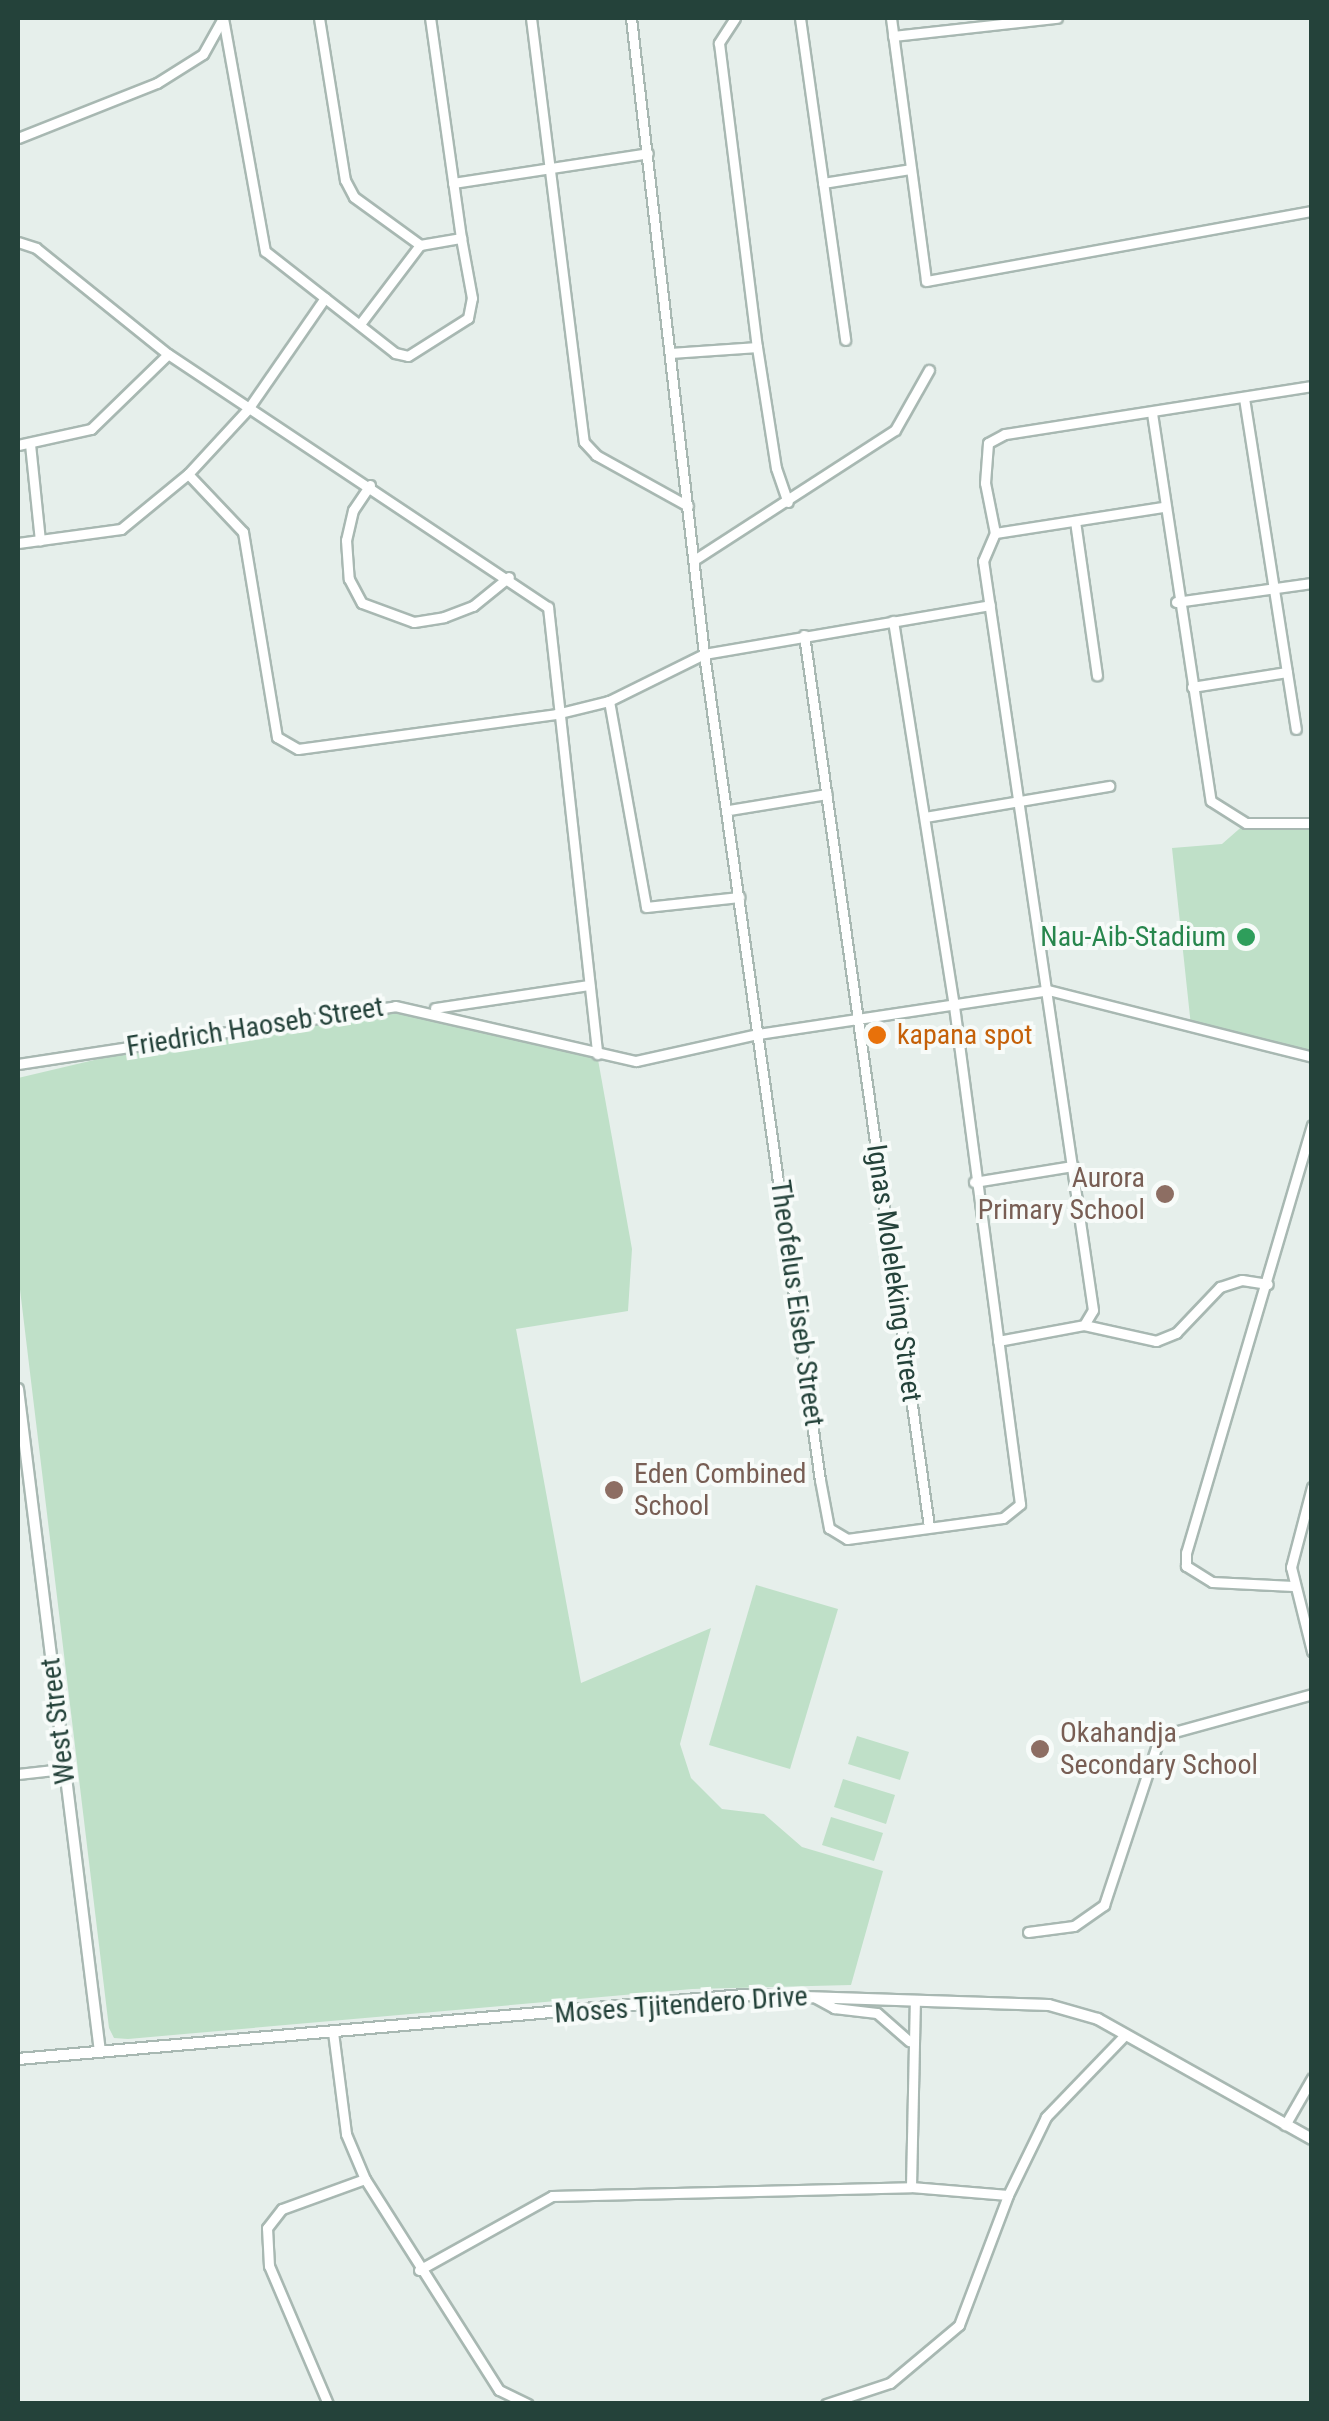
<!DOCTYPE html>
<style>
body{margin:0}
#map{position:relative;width:1329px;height:2421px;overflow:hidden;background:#e6efeb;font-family:"Roboto Condensed",sans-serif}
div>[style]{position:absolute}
.green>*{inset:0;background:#bfe0c8}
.roads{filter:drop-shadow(2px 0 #a8b8b2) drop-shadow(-2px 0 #a8b8b2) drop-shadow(0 2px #a8b8b2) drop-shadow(0 -2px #a8b8b2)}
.minor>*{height:9px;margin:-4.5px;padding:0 4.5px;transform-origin:4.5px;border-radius:4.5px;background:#fff}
.tertiary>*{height:10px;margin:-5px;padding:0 5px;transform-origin:5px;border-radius:5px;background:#fff}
.dots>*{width:28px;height:28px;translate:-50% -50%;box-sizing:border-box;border:5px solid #f7fbf9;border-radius:50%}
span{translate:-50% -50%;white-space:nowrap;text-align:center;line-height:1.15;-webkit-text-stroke:8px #f7fbf9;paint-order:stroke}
.leisure-label{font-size:28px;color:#27864d}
.right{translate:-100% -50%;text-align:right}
.street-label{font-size:28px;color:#24423a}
.food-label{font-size:28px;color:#c56008}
.left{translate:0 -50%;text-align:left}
.education-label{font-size:28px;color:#785e54}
.frame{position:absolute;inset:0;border:20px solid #24423a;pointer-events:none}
</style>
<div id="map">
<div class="green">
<i style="clip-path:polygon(1246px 823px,1311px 823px,1311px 1057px,1191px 1026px,1172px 848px,1222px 844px)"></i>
<i style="clip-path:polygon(395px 1006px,597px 1054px,632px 1249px,628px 1311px,516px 1329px,581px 1683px,711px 1628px,680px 1744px,691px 1778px,722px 1809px,764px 1814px,802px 1847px,883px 1871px,851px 1985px,692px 1989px,128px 2039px,114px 2038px,109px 2028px,18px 1273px,18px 1078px,204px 1034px)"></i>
<i style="clip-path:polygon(756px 1585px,838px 1609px,790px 1769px,709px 1745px)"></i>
<i style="clip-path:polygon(857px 1736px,909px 1752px,900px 1780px,848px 1764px)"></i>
<i style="clip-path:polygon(843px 1779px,895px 1795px,886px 1824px,834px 1807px)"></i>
<i style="clip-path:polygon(831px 1817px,883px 1833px,874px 1861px,822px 1845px)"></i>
</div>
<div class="roads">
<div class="minor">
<i style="left:223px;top:18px;width:237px;rotate:79.8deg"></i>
<i style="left:265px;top:251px;width:165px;rotate:38.1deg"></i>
<i style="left:395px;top:353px;width:13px;rotate:13deg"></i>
<i style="left:408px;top:356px;width:71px;rotate:-32.3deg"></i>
<i style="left:468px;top:318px;width:20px;rotate:-79deg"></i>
<i style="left:472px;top:298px;width:61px;rotate:-100.4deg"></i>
<i style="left:319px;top:18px;width:164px;rotate:80.9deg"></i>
<i style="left:345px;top:180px;width:19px;rotate:62deg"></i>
<i style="left:354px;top:197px;width:82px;rotate:36deg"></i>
<i style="left:531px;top:18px;width:427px;rotate:82.9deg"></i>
<i style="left:584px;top:442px;width:18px;rotate:47deg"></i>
<i style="left:596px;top:455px;width:105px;rotate:29deg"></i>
<i style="left:631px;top:18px;width:640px;rotate:83.45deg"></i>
<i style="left:704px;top:654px;width:834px;rotate:82.01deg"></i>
<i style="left:820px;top:1480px;width:49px;rotate:79.4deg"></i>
<i style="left:829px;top:1528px;width:21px;rotate:31deg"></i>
<i style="left:847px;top:1539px;width:157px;rotate:-7.7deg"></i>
<i style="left:1003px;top:1518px;width:22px;rotate:-39deg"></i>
<i style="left:1020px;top:1504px;width:502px;rotate:-97.55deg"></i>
<i style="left:954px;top:1006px;width:390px;rotate:-99deg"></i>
<i style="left:735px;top:18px;width:30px;rotate:123deg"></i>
<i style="left:719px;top:43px;width:306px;rotate:82.9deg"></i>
<i style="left:757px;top:347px;width:122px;rotate:81.1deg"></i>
<i style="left:776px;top:468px;width:36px;rotate:71deg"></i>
<i style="left:800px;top:18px;width:325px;rotate:82deg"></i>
<i style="left:891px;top:18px;width:265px;rotate:82.4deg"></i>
<i style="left:926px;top:281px;width:392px;rotate:-10.3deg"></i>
<i style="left:893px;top:36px;width:165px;rotate:-6.3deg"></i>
<i style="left:18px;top:138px;width:149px;rotate:-21.6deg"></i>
<i style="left:157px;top:83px;width:54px;rotate:-32.2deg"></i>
<i style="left:203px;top:54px;width:41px;rotate:-60.9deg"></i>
<i style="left:453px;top:183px;width:197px;rotate:-8.7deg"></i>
<i style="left:823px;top:183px;width:88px;rotate:-9.1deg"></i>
<i style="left:18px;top:242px;width:19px;rotate:18deg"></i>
<i style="left:36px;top:248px;width:169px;rotate:38.8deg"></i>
<i style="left:168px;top:354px;width:457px;rotate:33.7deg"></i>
<i style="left:548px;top:607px;width:450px;rotate:83.7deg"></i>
<i style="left:360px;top:324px;width:99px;rotate:-52.8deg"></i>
<i style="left:420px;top:245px;width:42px;rotate:-9.7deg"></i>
<i style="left:461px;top:238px;width:222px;rotate:-98deg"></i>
<i style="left:671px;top:353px;width:86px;rotate:-4deg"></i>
<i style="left:1244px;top:398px;width:335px;rotate:81.1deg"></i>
<i style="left:1152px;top:413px;width:392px;rotate:81.4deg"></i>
<i style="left:1211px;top:801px;width:41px;rotate:32.2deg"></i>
<i style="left:1246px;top:823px;width:66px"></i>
<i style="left:30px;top:444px;width:97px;rotate:84.1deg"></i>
<i style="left:18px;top:445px;width:75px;rotate:-12.4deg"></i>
<i style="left:91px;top:429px;width:107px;rotate:-44.2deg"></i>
<i style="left:188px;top:474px;width:80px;rotate:46.5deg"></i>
<i style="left:243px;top:532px;width:208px;rotate:80.6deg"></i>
<i style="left:277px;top:737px;width:24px;rotate:30deg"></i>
<i style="left:298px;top:749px;width:260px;rotate:-7.7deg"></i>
<i style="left:556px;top:714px;width:55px;rotate:-13.8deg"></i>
<i style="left:609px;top:701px;width:106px;rotate:-26.3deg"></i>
<i style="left:704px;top:654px;width:290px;rotate:-9.7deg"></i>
<i style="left:370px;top:485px;width:30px;rotate:124deg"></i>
<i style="left:353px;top:510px;width:31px;rotate:103deg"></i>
<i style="left:346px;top:540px;width:39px;rotate:86deg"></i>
<i style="left:349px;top:579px;width:27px;rotate:62deg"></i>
<i style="left:362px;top:603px;width:55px;rotate:20.1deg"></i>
<i style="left:414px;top:622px;width:30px;rotate:-9deg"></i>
<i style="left:444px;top:617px;width:31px;rotate:-21deg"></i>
<i style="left:473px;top:606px;width:46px;rotate:-38.9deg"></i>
<i style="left:1075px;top:521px;width:156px;rotate:81.9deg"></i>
<i style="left:995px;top:533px;width:170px;rotate:-8.8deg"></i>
<i style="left:18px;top:543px;width:104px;rotate:-7.7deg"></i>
<i style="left:121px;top:529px;width:87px;rotate:-39.4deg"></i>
<i style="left:188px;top:474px;width:88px;rotate:-47.3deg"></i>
<i style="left:248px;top:409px;width:135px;rotate:-55.3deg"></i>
<i style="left:694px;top:560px;width:239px;rotate:-32.9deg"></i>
<i style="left:895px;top:430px;width:69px;rotate:-60.5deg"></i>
<i style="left:1176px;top:602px;width:137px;rotate:-8deg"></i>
<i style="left:804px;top:635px;width:901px;rotate:82.02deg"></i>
<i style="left:1192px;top:687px;width:96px;rotate:-9deg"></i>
<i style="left:609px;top:701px;width:209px;rotate:79.8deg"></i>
<i style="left:646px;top:907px;width:94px;rotate:-6.1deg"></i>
<i style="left:729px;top:810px;width:99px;rotate:-9.3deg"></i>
<i style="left:925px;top:817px;width:187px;rotate:-9.6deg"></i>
<i style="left:435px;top:1008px;width:156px;rotate:-8.5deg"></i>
<i style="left:18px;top:1064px;width:381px;rotate:-8.7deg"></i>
<i style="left:395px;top:1006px;width:247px;rotate:12.9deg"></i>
<i style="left:636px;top:1061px;width:125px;rotate:-12.5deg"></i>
<i style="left:758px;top:1034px;width:293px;rotate:-8.6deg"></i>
<i style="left:1048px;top:990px;width:272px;rotate:14.2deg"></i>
<i style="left:974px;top:1182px;width:100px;rotate:-9.2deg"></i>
<i style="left:1084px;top:1325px;width:74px;rotate:12.5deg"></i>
<i style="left:1156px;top:1341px;width:22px;rotate:-22deg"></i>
<i style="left:1176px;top:1333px;width:64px;rotate:-46.3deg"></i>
<i style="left:1220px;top:1287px;width:23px;rotate:-18deg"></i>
<i style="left:1242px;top:1280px;width:26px;rotate:9deg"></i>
<i style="left:998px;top:1341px;width:87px;rotate:-10.5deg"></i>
<i style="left:1084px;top:1325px;width:17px;rotate:-59deg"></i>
<i style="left:1093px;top:1310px;width:757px;rotate:-98.35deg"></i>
<i style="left:983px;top:561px;width:30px;rotate:-67deg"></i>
<i style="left:995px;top:533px;width:51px;rotate:-101.3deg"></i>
<i style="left:985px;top:483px;width:40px;rotate:-85.7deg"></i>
<i style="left:988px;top:443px;width:19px;rotate:-28deg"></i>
<i style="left:1005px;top:434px;width:311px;rotate:-8.9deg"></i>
<i style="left:1312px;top:1487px;width:83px;rotate:104.7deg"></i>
<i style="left:1291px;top:1567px;width:87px;rotate:76deg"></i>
<i style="left:1293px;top:1586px;width:81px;rotate:-177.2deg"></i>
<i style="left:1212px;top:1582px;width:31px;rotate:-148deg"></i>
<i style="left:1186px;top:1566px;width:13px;rotate:-90deg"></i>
<i style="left:1186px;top:1553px;width:446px;rotate:-73.6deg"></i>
<i style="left:18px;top:1774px;width:45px;rotate:-6.3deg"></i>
<i style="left:1028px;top:1932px;width:46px;rotate:-7.4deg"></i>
<i style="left:1074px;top:1926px;width:37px;rotate:-35deg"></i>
<i style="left:1104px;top:1905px;width:178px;rotate:-71.7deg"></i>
<i style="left:1160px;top:1736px;width:158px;rotate:-15.4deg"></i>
<i style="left:816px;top:1998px;width:21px;rotate:29deg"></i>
<i style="left:834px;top:2008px;width:43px;rotate:6.6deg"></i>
<i style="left:877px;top:2013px;width:43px;rotate:41.2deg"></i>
<i style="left:333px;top:2032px;width:103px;rotate:82.7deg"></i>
<i style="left:346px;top:2134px;width:49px;rotate:67.1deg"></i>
<i style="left:365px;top:2179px;width:250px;rotate:57.6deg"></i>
<i style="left:499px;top:2390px;width:32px;rotate:26deg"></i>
<i style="left:1285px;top:2125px;width:54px;rotate:-60.1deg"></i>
<i style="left:911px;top:2187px;width:187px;rotate:-88.8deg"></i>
<i style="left:419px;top:2270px;width:152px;rotate:-29.1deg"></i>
<i style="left:552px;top:2196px;width:359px;rotate:-1.4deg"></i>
<i style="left:911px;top:2187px;width:97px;rotate:4.7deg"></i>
<i style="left:328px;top:2404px;width:150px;rotate:-113.1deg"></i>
<i style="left:269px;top:2266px;width:38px;rotate:-93deg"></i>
<i style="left:267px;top:2228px;width:24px;rotate:-52deg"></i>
<i style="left:282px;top:2209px;width:88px;rotate:-19.9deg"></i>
<i style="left:826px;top:2404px;width:67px;rotate:-18.2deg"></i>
<i style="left:890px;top:2383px;width:90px;rotate:-40deg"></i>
<i style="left:959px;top:2325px;width:139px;rotate:-69.3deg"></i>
<i style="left:1008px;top:2195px;width:87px;rotate:-64deg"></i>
<i style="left:1046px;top:2117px;width:114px;rotate:-46.1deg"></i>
</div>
<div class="tertiary">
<i style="left:18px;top:1389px;width:668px;rotate:82.95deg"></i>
<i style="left:18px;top:2059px;width:729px;rotate:-5.04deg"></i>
<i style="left:744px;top:1995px;width:305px;rotate:1.9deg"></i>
<i style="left:1049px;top:2005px;width:51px;rotate:15.9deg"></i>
<i style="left:1098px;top:2019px;width:245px;rotate:29.3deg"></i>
</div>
</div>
<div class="dots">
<i style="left:1246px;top:937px;background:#2e9e5b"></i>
<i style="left:877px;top:1035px;background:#e8710a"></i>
<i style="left:1165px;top:1194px;background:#8d6e63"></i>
<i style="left:614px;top:1490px;background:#8d6e63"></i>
<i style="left:1040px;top:1749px;background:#8d6e63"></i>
</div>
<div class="leisure-label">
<span class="right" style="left:1226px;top:937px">Nau-Aib-Stadium</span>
</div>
<div class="street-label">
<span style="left:255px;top:1027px;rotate:-9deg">Friedrich Haoseb Street</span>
<span style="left:894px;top:1273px;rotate:82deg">Ignas Moleleking Street</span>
<span style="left:797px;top:1303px;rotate:82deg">Theofelus Eiseb Street</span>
<span style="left:58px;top:1721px;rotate:-97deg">West Street</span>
<span style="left:681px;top:2005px;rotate:-4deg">Moses Tjitendero Drive</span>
</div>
<div class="food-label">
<span class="left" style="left:897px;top:1035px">kapana spot</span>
</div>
<div class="education-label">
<span class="right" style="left:1145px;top:1194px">Aurora<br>Primary School</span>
<span class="left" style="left:634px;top:1490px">Eden Combined<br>School</span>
<span class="left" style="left:1060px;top:1749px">Okahandja<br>Secondary School</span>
</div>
<div class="frame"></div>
</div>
